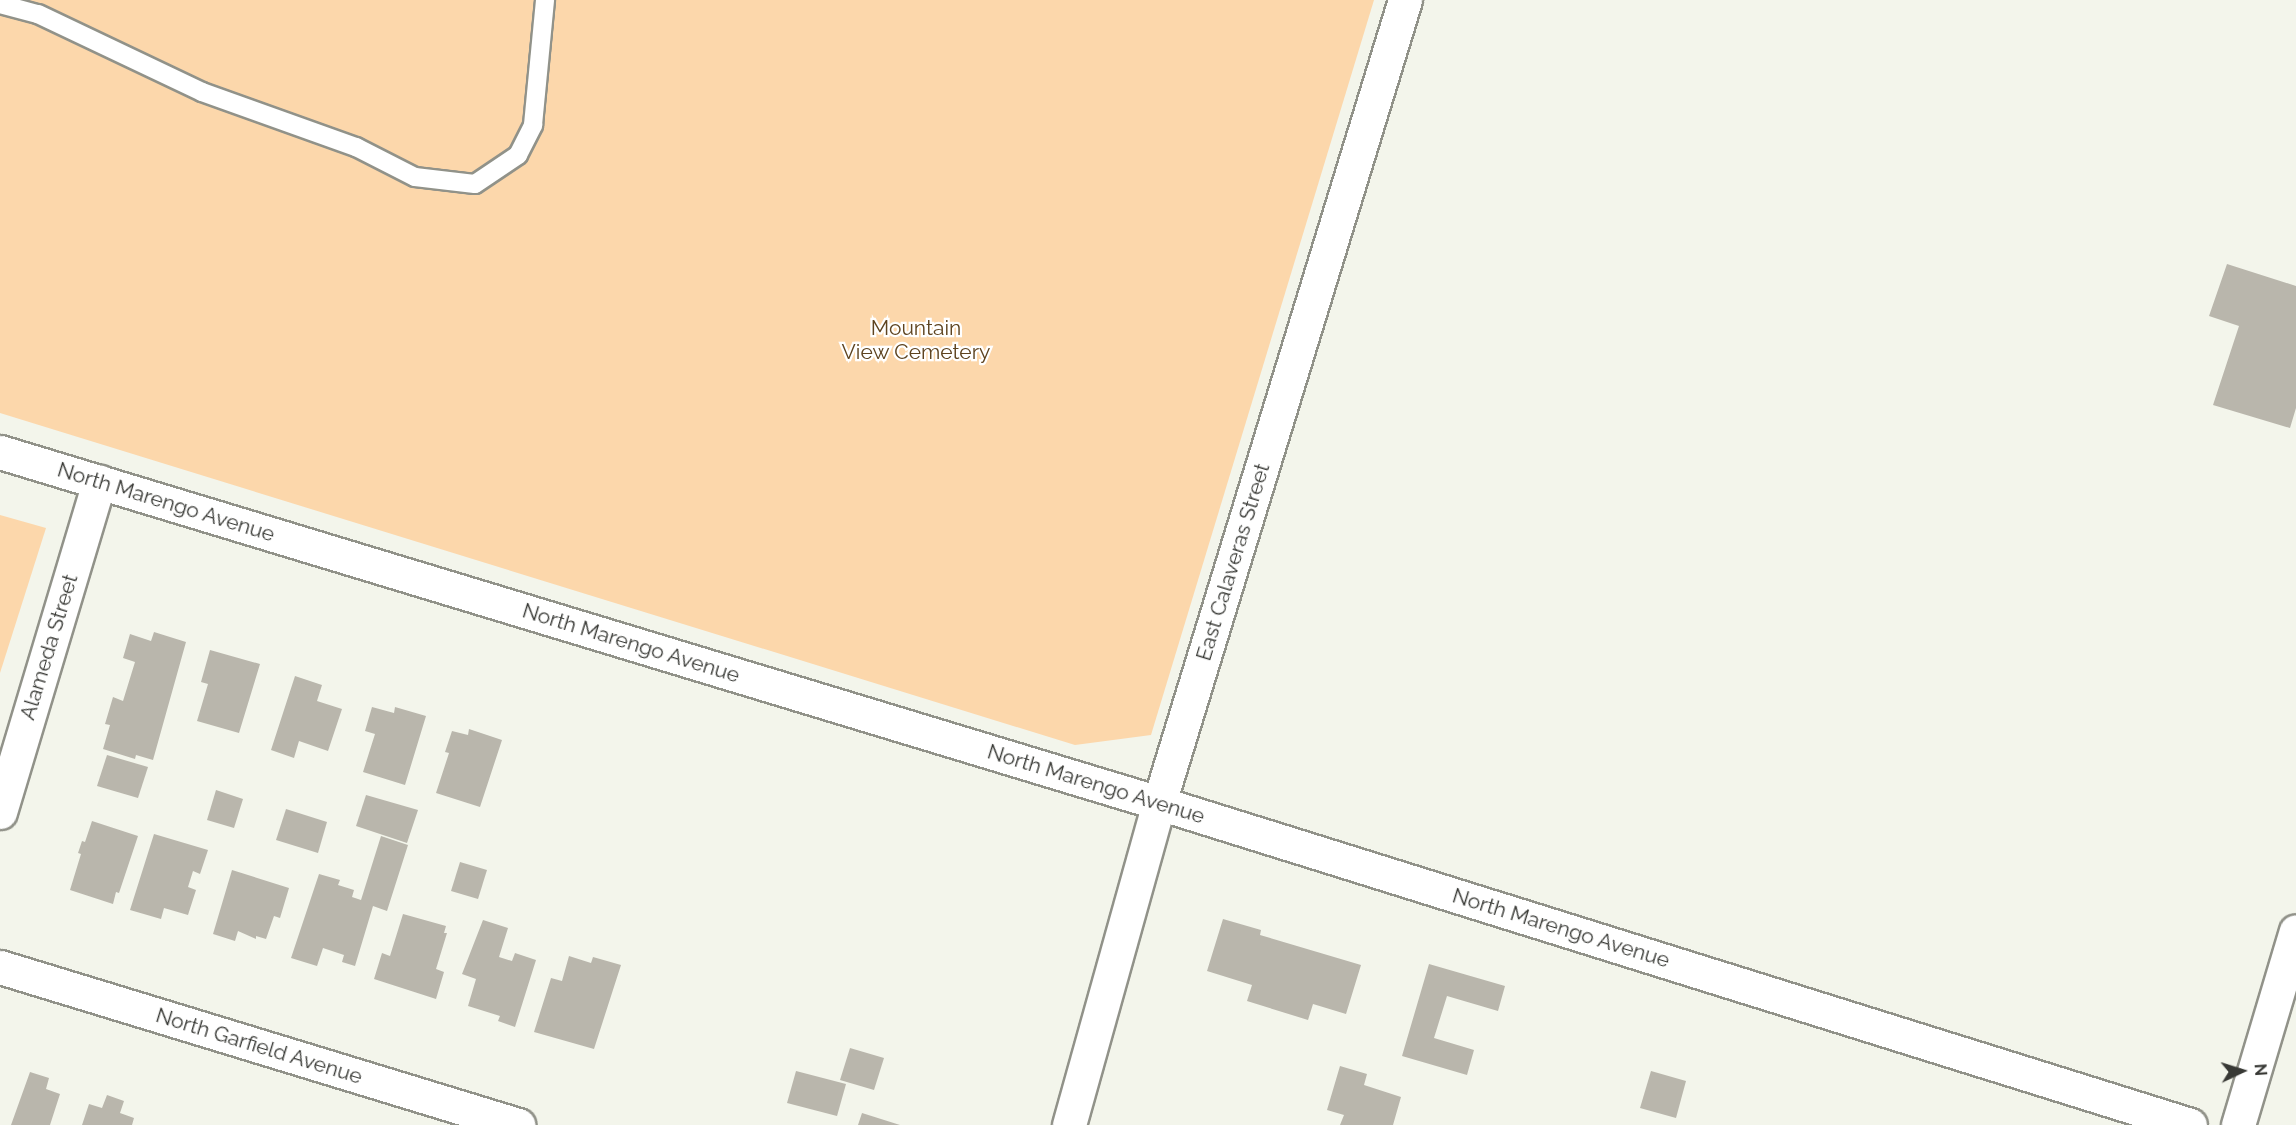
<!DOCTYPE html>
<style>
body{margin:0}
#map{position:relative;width:2296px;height:1125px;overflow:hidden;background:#f3f5eb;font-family:Raleway,sans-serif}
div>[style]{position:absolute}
.green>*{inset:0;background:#fcd7ab}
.building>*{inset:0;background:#b9b6ac}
.roads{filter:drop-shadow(2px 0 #919289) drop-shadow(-2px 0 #919289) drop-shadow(0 2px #919289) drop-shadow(0 -2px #919289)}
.service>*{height:18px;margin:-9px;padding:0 9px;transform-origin:9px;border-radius:9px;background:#fff}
.minor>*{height:33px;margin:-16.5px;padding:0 16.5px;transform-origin:16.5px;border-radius:16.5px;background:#fff}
.tertiary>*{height:33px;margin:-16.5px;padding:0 16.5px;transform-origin:16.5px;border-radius:16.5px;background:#fff}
span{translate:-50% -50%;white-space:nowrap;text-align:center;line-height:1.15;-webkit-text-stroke:4.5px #fff;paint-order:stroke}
.park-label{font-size:21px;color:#5e431f}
.street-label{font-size:21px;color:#383935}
.north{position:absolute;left:2212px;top:1041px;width:60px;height:60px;-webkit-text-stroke:4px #fff;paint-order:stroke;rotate:86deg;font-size:16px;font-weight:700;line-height:24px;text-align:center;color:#383935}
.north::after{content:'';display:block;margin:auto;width:21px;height:27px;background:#383935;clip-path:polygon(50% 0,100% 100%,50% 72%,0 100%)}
</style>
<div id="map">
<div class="green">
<i style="clip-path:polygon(0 0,1374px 0,1151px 735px,1075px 745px,0 413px)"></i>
<i style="clip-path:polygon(0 515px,46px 528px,0 673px)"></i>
</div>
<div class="building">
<i style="clip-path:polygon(2227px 264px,2296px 286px,2296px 408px,2290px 428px,2213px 405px,2239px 326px,2209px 316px)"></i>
<i style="clip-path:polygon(154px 632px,186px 642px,153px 760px,136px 755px,135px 759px,103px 749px,110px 725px,105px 724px,113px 697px,123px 701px,135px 662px,123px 658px,130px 634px,151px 641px)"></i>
<i style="clip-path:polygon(210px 650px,260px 664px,239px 733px,197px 721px,208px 684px,201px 682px)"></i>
<i style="clip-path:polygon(295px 676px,322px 685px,317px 701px,342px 709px,328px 751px,299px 741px,294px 758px,271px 750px)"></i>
<i style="clip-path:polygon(372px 707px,394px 713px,395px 707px,426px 716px,405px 785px,363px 772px,375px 734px,365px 731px)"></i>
<i style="clip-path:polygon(469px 729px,502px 740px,480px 807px,436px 793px,449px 753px,445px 752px,452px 731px,468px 735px)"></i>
<i style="clip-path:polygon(107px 755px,148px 767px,138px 798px,97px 786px)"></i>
<i style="clip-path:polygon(216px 790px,243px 799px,234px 828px,207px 820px)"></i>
<i style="clip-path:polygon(366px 795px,418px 810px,407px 843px,356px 826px)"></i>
<i style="clip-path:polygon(286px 809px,327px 822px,318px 853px,276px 840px)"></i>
<i style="clip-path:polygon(92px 821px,138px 836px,119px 893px,116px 892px,113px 904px,70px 890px,81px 854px,78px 853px,82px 841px,85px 842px)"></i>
<i style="clip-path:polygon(154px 834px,208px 850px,200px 874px,193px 871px,188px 887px,196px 890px,188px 915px,164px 908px,161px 919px,130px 910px)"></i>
<i style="clip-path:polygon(381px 836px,408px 845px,387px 911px,373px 906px,355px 966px,342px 962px,344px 955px,323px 948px,317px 966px,291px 958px,319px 874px,340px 880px,338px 885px,354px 890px,352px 897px,361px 900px)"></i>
<i style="clip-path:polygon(460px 862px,487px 870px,478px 899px,451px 891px)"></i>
<i style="clip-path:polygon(232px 870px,289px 888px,280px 918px,274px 916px,266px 939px,256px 936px,256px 939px,238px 931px,235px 941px,213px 934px)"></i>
<i style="clip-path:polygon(403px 914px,446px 926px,444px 933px,447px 933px,436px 969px,444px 972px,436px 999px,374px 979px,382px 953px,390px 956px)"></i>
<i style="clip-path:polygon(1223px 919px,1261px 930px,1260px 935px,1361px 965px,1346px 1014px,1313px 1004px,1308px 1020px,1247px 1001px,1252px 985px,1207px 971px)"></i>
<i style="clip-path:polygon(483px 920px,508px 928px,499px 957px,512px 961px,515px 953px,536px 960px,515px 1027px,498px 1021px,500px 1016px,468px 1006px,476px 979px,462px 974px)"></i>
<i style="clip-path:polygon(569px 956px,591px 963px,593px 957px,621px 965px,594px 1049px,534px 1032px,551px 978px,562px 981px)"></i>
<i style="clip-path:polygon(1429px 964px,1505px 986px,1498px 1011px,1447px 996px,1434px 1038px,1474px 1050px,1467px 1075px,1402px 1056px)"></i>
<i style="clip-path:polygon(850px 1048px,884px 1058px,874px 1090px,840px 1080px)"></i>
<i style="clip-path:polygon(1340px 1066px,1367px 1074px,1364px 1085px,1401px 1097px,1393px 1125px,1340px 1125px,1344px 1115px,1327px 1110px)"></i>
<i style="clip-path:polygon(796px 1071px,846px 1084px,837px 1116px,787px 1103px)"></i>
<i style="clip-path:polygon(1651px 1071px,1686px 1081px,1676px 1118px,1640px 1108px)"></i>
<i style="clip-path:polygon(30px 1072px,49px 1078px,46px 1089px,60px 1094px,50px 1125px,11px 1125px)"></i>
<i style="clip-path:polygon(107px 1095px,124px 1101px,120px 1113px,134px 1118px,132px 1125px,82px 1125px,89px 1104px,102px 1108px)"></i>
<i style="clip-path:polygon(862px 1113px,900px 1125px,858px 1125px)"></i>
</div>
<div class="roads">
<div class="service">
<i style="left:0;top:4px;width:39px;rotate:15deg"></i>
<i style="left:38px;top:14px;width:182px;rotate:25.4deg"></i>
<i style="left:202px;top:92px;width:164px;rotate:19.7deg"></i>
<i style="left:356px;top:147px;width:66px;rotate:27deg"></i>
<i style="left:415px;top:177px;width:60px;rotate:6.7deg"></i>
<i style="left:475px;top:184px;width:52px;rotate:-34deg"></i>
<i style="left:518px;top:155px;width:34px;rotate:-63deg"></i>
<i style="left:533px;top:125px;width:126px;rotate:-84.5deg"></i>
</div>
<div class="minor">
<i style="left:0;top:812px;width:345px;rotate:-73.3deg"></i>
<i style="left:0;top:967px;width:542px;rotate:16.96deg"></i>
<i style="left:1069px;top:1125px;width:334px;rotate:-74.4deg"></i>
<i style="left:1159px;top:803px;width:840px;rotate:-72.97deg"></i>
<i style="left:2238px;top:1125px;width:202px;rotate:-73.4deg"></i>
</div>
<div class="tertiary">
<i style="left:0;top:452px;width:1211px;rotate:16.85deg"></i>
<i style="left:1159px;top:803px;width:1080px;rotate:17.34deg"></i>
</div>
</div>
<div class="park-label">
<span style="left:916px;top:340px">Mountain<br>View Cemetery</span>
</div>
<div class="street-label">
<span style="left:166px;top:502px;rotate:17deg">North Marengo Avenue</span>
<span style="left:1233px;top:562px;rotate:-73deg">East Calaveras Street</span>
<span style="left:631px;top:643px;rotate:17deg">North Marengo Avenue</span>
<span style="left:49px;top:647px;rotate:-73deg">Alameda Street</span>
<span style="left:1096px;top:784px;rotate:17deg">North Marengo Avenue</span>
<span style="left:1561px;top:928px;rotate:17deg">North Marengo Avenue</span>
<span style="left:259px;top:1046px;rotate:17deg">North Garfield Avenue</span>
</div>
<div class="north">N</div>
</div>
